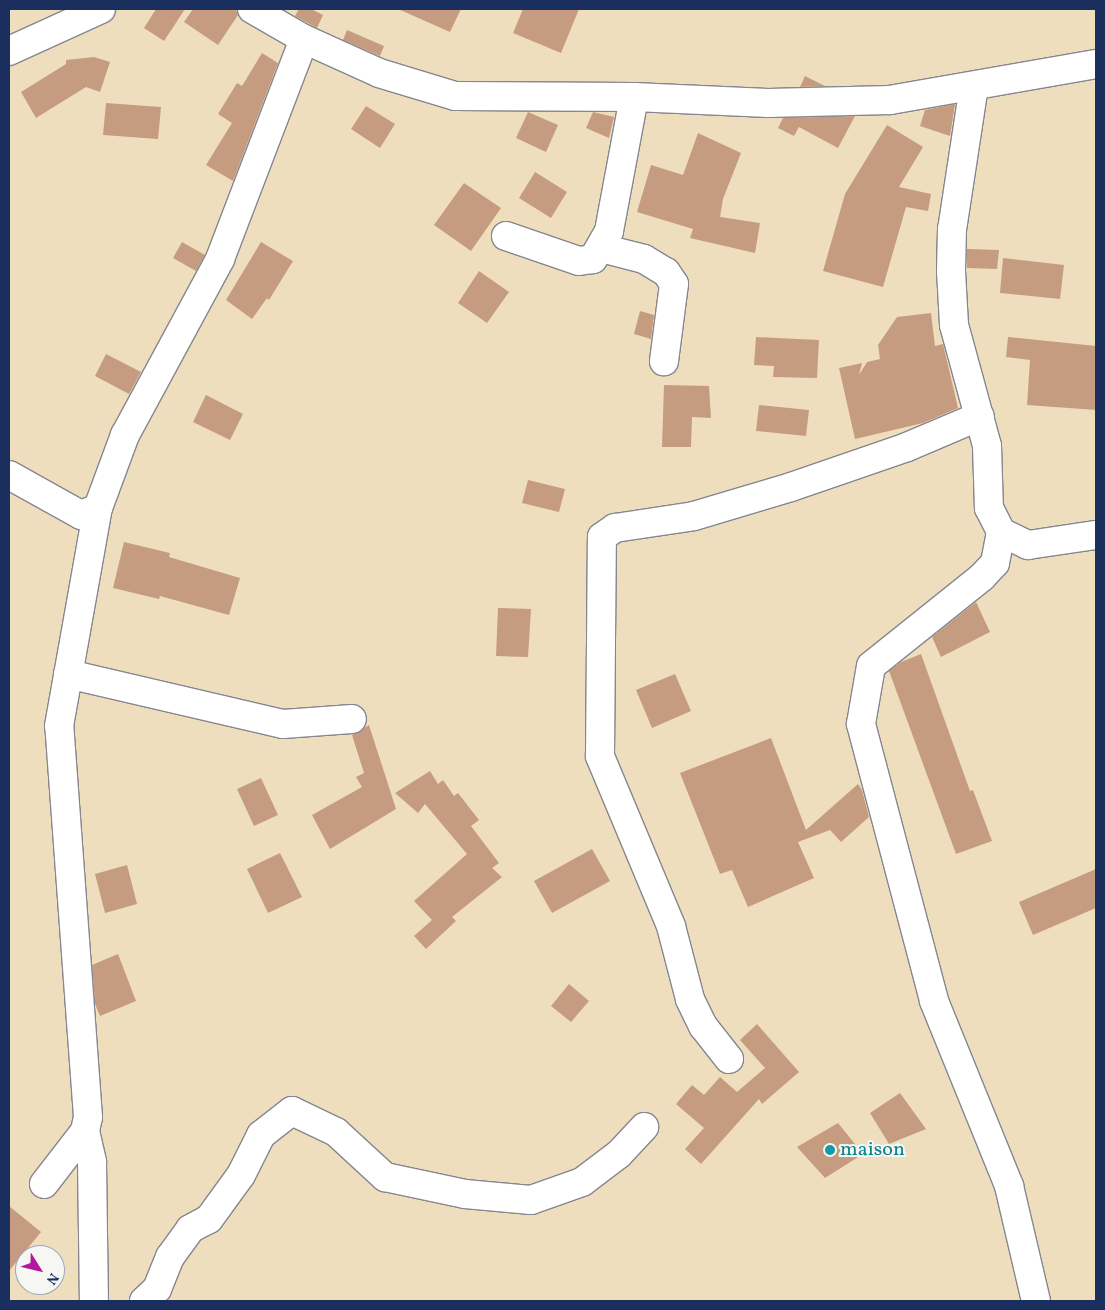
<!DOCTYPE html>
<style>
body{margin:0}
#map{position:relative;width:1105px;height:1310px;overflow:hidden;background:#efdebd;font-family:Vollkorn,serif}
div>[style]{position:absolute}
.building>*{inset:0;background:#c69c80}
.roads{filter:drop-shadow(1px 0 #85868e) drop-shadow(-1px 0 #85868e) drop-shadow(0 1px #85868e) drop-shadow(0 -1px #85868e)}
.minor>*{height:28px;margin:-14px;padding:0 14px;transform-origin:14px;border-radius:14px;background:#fff}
.highway>*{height:28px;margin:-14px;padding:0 14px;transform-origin:14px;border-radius:14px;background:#fff}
.dots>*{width:14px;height:14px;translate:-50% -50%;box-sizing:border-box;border:2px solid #f6f6f2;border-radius:50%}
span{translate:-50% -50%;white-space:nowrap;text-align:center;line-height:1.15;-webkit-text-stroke:4px #f6f6f2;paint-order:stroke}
.culture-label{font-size:20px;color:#0d838f}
.left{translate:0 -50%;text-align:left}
.frame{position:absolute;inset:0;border:10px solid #1b2f5e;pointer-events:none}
.north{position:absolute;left:15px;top:1245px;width:50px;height:50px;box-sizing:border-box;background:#f6f6f2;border:1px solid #9ea6b7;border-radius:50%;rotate:126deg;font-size:14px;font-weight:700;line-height:20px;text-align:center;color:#1b2f5e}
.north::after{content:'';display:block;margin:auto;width:18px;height:22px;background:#b5179e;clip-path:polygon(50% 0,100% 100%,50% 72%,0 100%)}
</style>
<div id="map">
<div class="building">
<i style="clip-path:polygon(156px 9px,185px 9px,164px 41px,144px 28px)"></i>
<i style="clip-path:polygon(193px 9px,236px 9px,238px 15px,218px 45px,184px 22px)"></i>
<i style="clip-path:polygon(299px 9px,311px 9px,323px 15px,317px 28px,295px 16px)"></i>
<i style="clip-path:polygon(398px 9px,461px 9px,450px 32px)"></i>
<i style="clip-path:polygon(523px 9px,579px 9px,561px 53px,513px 33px)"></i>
<i style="clip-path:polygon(347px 30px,384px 46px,380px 56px,343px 40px)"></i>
<i style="clip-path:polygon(262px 53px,278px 63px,233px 181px,206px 165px,232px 123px,218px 114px,237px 83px,242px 86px)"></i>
<i style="clip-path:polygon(94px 57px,110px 62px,100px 92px,86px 87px,36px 118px,21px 92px,66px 64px,66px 60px)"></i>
<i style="clip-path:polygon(805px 76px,825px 86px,800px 87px)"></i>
<i style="clip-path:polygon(106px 103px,161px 107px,158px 139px,103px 135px)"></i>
<i style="clip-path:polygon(955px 104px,950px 136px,920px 126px,925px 110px)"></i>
<i style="clip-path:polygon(366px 106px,395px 124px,380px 148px,351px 129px)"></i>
<i style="clip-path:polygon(528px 112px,558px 125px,546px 152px,516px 138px)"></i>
<i style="clip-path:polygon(593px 112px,614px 117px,609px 138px,586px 128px)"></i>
<i style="clip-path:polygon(855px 116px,838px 148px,799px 127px,794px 136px,778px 128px,783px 118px)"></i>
<i style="clip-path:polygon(887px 125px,923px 147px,899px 187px,931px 194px,928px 211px,906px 207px,883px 287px,823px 271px,845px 194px)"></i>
<i style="clip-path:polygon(698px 133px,741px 153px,723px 199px,720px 217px,760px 223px,755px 253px,690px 238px,693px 229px,637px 212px,651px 165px,683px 175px)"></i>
<i style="clip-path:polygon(535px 172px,567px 192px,551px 218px,519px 198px)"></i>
<i style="clip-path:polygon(464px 183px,501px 208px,471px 251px,434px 225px)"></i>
<i style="clip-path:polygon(182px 242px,205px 255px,196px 271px,173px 258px)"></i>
<i style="clip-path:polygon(261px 242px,293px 261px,269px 300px,267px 298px,252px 319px,226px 300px)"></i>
<i style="clip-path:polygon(967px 249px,999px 250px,997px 269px,967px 268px)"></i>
<i style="clip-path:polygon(1003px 258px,1064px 265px,1060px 299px,1000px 293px)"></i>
<i style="clip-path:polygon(479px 271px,509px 292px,487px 323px,458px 303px)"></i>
<i style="clip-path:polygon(640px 311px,654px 315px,651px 339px,634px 334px)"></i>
<i style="clip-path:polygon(931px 313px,935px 346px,943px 344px,958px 408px,923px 423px,855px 439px,839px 368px,862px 363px,859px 375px,867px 362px,880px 359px,878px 345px,897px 317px)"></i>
<i style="clip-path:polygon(756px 337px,819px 340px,817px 378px,773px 377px,774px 366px,754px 365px)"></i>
<i style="clip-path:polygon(1008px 337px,1096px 346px,1096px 410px,1027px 405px,1030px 360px,1006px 357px)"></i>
<i style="clip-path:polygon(106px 354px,141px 372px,129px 394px,95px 376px)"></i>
<i style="clip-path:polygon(664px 385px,709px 386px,711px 418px,692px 417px,691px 447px,662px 447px)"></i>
<i style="clip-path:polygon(206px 395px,243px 414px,230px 440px,193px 422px)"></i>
<i style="clip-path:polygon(759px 405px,809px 410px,806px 436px,756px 431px)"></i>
<i style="clip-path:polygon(528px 480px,565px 489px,559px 512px,522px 503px)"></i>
<i style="clip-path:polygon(124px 542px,170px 553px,169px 557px,240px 578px,229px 615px,160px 596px,159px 599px,113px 588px)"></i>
<i style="clip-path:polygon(976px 602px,990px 632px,941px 657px,932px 637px)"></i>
<i style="clip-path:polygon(498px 608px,531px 609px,528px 657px,496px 656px)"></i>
<i style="clip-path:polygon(921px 654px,970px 791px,973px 790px,992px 841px,956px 854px,889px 671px,901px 662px)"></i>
<i style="clip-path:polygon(675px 674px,691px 711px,652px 728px,636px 690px)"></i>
<i style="clip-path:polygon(369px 725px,396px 809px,330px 849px,312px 815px,362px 787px,356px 777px,364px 773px,352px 735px)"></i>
<i style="clip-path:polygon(771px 738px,806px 830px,858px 784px,862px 790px,869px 817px,841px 842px,830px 830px,798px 842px,814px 878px,748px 907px,732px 870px,720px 874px,680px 773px)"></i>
<i style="clip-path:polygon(430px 771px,438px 784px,443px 780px,454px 796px,458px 793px,479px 820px,471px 826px,499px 863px,492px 868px,502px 877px,452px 917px,456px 921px,426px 949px,414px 936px,432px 920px,414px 901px,467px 854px,425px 804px,418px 813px,395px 793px)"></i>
<i style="clip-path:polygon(261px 778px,278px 815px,254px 826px,237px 789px)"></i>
<i style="clip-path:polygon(592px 849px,610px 881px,552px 913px,534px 881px)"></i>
<i style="clip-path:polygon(280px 853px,302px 897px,268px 913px,247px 869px)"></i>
<i style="clip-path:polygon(127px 865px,137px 904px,105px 913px,95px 874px)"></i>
<i style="clip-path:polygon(1096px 869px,1096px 908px,1033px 935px,1019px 902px)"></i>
<i style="clip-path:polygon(118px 954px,136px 1001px,100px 1016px,95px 1004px,92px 965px)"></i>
<i style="clip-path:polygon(569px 984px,589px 1001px,571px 1022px,551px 1006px)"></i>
<i style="clip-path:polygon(757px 1024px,799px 1072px,762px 1104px,759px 1099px,701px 1164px,685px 1149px,704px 1128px,676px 1104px,692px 1085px,704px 1095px,720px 1077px,737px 1092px,765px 1068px,740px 1040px)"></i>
<i style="clip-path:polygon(900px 1093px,926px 1129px,889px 1144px,870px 1113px)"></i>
<i style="clip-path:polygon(838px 1123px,863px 1154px,825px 1178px,797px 1147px)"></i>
<i style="clip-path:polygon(9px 1206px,41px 1232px,9px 1271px)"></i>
</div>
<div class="roads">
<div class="minor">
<i style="left:252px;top:9px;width:60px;rotate:30deg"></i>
<i style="left:304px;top:39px;width:82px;rotate:24.4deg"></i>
<i style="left:379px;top:73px;width:79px;rotate:16.8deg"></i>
<i style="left:455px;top:96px;width:179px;rotate:0.3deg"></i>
<i style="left:634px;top:97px;width:134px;rotate:2.6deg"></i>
<i style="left:768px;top:103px;width:122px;rotate:-1.4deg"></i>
<i style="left:890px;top:100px;width:209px;rotate:-9.9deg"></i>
<i style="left:974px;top:86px;width:145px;rotate:98.7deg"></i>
<i style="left:952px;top:229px;width:42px;rotate:91.4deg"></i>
<i style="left:951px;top:271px;width:54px;rotate:86.8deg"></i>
<i style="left:954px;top:325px;width:125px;rotate:74.7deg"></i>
<i style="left:987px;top:446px;width:62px;rotate:88.2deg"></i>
<i style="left:989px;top:508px;width:27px;rotate:63deg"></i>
<i style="left:1001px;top:532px;width:30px;rotate:26deg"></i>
<i style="left:1028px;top:545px;width:69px;rotate:-8.4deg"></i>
<i style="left:506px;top:236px;width:77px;rotate:18.9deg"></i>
<i style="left:579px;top:261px;width:14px;rotate:-8deg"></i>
<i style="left:593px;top:259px;width:32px;rotate:-60deg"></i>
<i style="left:609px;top:231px;width:136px;rotate:-79.4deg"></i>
<i style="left:601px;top:248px;width:44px;rotate:14.3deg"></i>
<i style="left:644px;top:259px;width:26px;rotate:31deg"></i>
<i style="left:666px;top:272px;width:14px;rotate:56deg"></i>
<i style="left:674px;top:284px;width:78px;rotate:97.4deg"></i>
<i style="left:9px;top:475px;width:82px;rotate:29.1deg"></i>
<i style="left:81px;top:515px;width:18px;rotate:-22deg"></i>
<i style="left:1001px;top:532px;width:32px;rotate:101deg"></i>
<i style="left:995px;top:563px;width:19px;rotate:133deg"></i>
<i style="left:982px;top:577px;width:142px;rotate:141.3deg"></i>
<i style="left:871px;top:666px;width:59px;rotate:99.8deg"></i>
<i style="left:861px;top:724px;width:286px;rotate:75.2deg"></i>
<i style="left:934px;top:1001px;width:200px;rotate:67.9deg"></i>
<i style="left:1009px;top:1186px;width:118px;rotate:76.8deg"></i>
<i style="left:68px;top:674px;width:221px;rotate:13.1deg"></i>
<i style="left:283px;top:724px;width:69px;rotate:-4.1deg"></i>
<i style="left:729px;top:1059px;width:42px;rotate:-128.2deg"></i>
<i style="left:703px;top:1026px;width:30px;rotate:-116deg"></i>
<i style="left:690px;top:999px;width:75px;rotate:-104.6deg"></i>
<i style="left:671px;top:926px;width:184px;rotate:-112.7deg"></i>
<i style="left:600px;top:756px;width:219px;rotate:-89.5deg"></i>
<i style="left:602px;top:537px;width:16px;rotate:-35deg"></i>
<i style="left:615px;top:528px;width:80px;rotate:-8.6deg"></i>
<i style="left:694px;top:516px;width:101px;rotate:-16.6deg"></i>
<i style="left:791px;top:487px;width:123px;rotate:-19deg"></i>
<i style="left:907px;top:447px;width:79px;rotate:-23deg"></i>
<i style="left:85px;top:1131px;width:32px;rotate:77deg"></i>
<i style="left:92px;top:1162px;width:139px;rotate:89.2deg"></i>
<i style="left:44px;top:1184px;width:67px;rotate:-52.3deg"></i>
<i style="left:85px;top:1131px;width:14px;rotate:-78deg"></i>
<i style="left:88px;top:1117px;width:392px;rotate:-94.2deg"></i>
<i style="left:59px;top:726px;width:221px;rotate:-79.9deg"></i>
<i style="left:98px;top:508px;width:78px;rotate:-69.7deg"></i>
<i style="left:125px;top:435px;width:200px;rotate:-61.6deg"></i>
<i style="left:220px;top:259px;width:235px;rotate:-69.1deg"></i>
<i style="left:144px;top:1301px;width:18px;rotate:-43deg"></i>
<i style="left:157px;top:1289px;width:35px;rotate:-68deg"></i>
<i style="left:170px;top:1257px;width:34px;rotate:-54deg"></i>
<i style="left:190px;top:1229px;width:21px;rotate:-28deg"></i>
<i style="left:209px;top:1219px;width:54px;rotate:-54deg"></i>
<i style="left:241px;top:1175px;width:45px;rotate:-63.4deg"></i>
<i style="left:261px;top:1135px;width:39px;rotate:-38deg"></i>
<i style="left:292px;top:1111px;width:49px;rotate:25.5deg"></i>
<i style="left:336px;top:1132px;width:67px;rotate:42.6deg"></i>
<i style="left:385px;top:1177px;width:82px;rotate:12deg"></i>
<i style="left:465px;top:1194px;width:66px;rotate:5.2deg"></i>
<i style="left:531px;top:1200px;width:54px;rotate:-19.4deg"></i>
<i style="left:582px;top:1182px;width:46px;rotate:-37.1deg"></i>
<i style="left:619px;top:1154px;width:37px;rotate:-47deg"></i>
</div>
<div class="highway">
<i style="left:9px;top:51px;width:101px;rotate:-24.5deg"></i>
</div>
</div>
<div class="dots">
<i style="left:830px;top:1150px;background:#0f9aa8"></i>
</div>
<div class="culture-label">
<span class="left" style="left:840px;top:1150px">maison</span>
</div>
<div class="frame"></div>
<div class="north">N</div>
</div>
